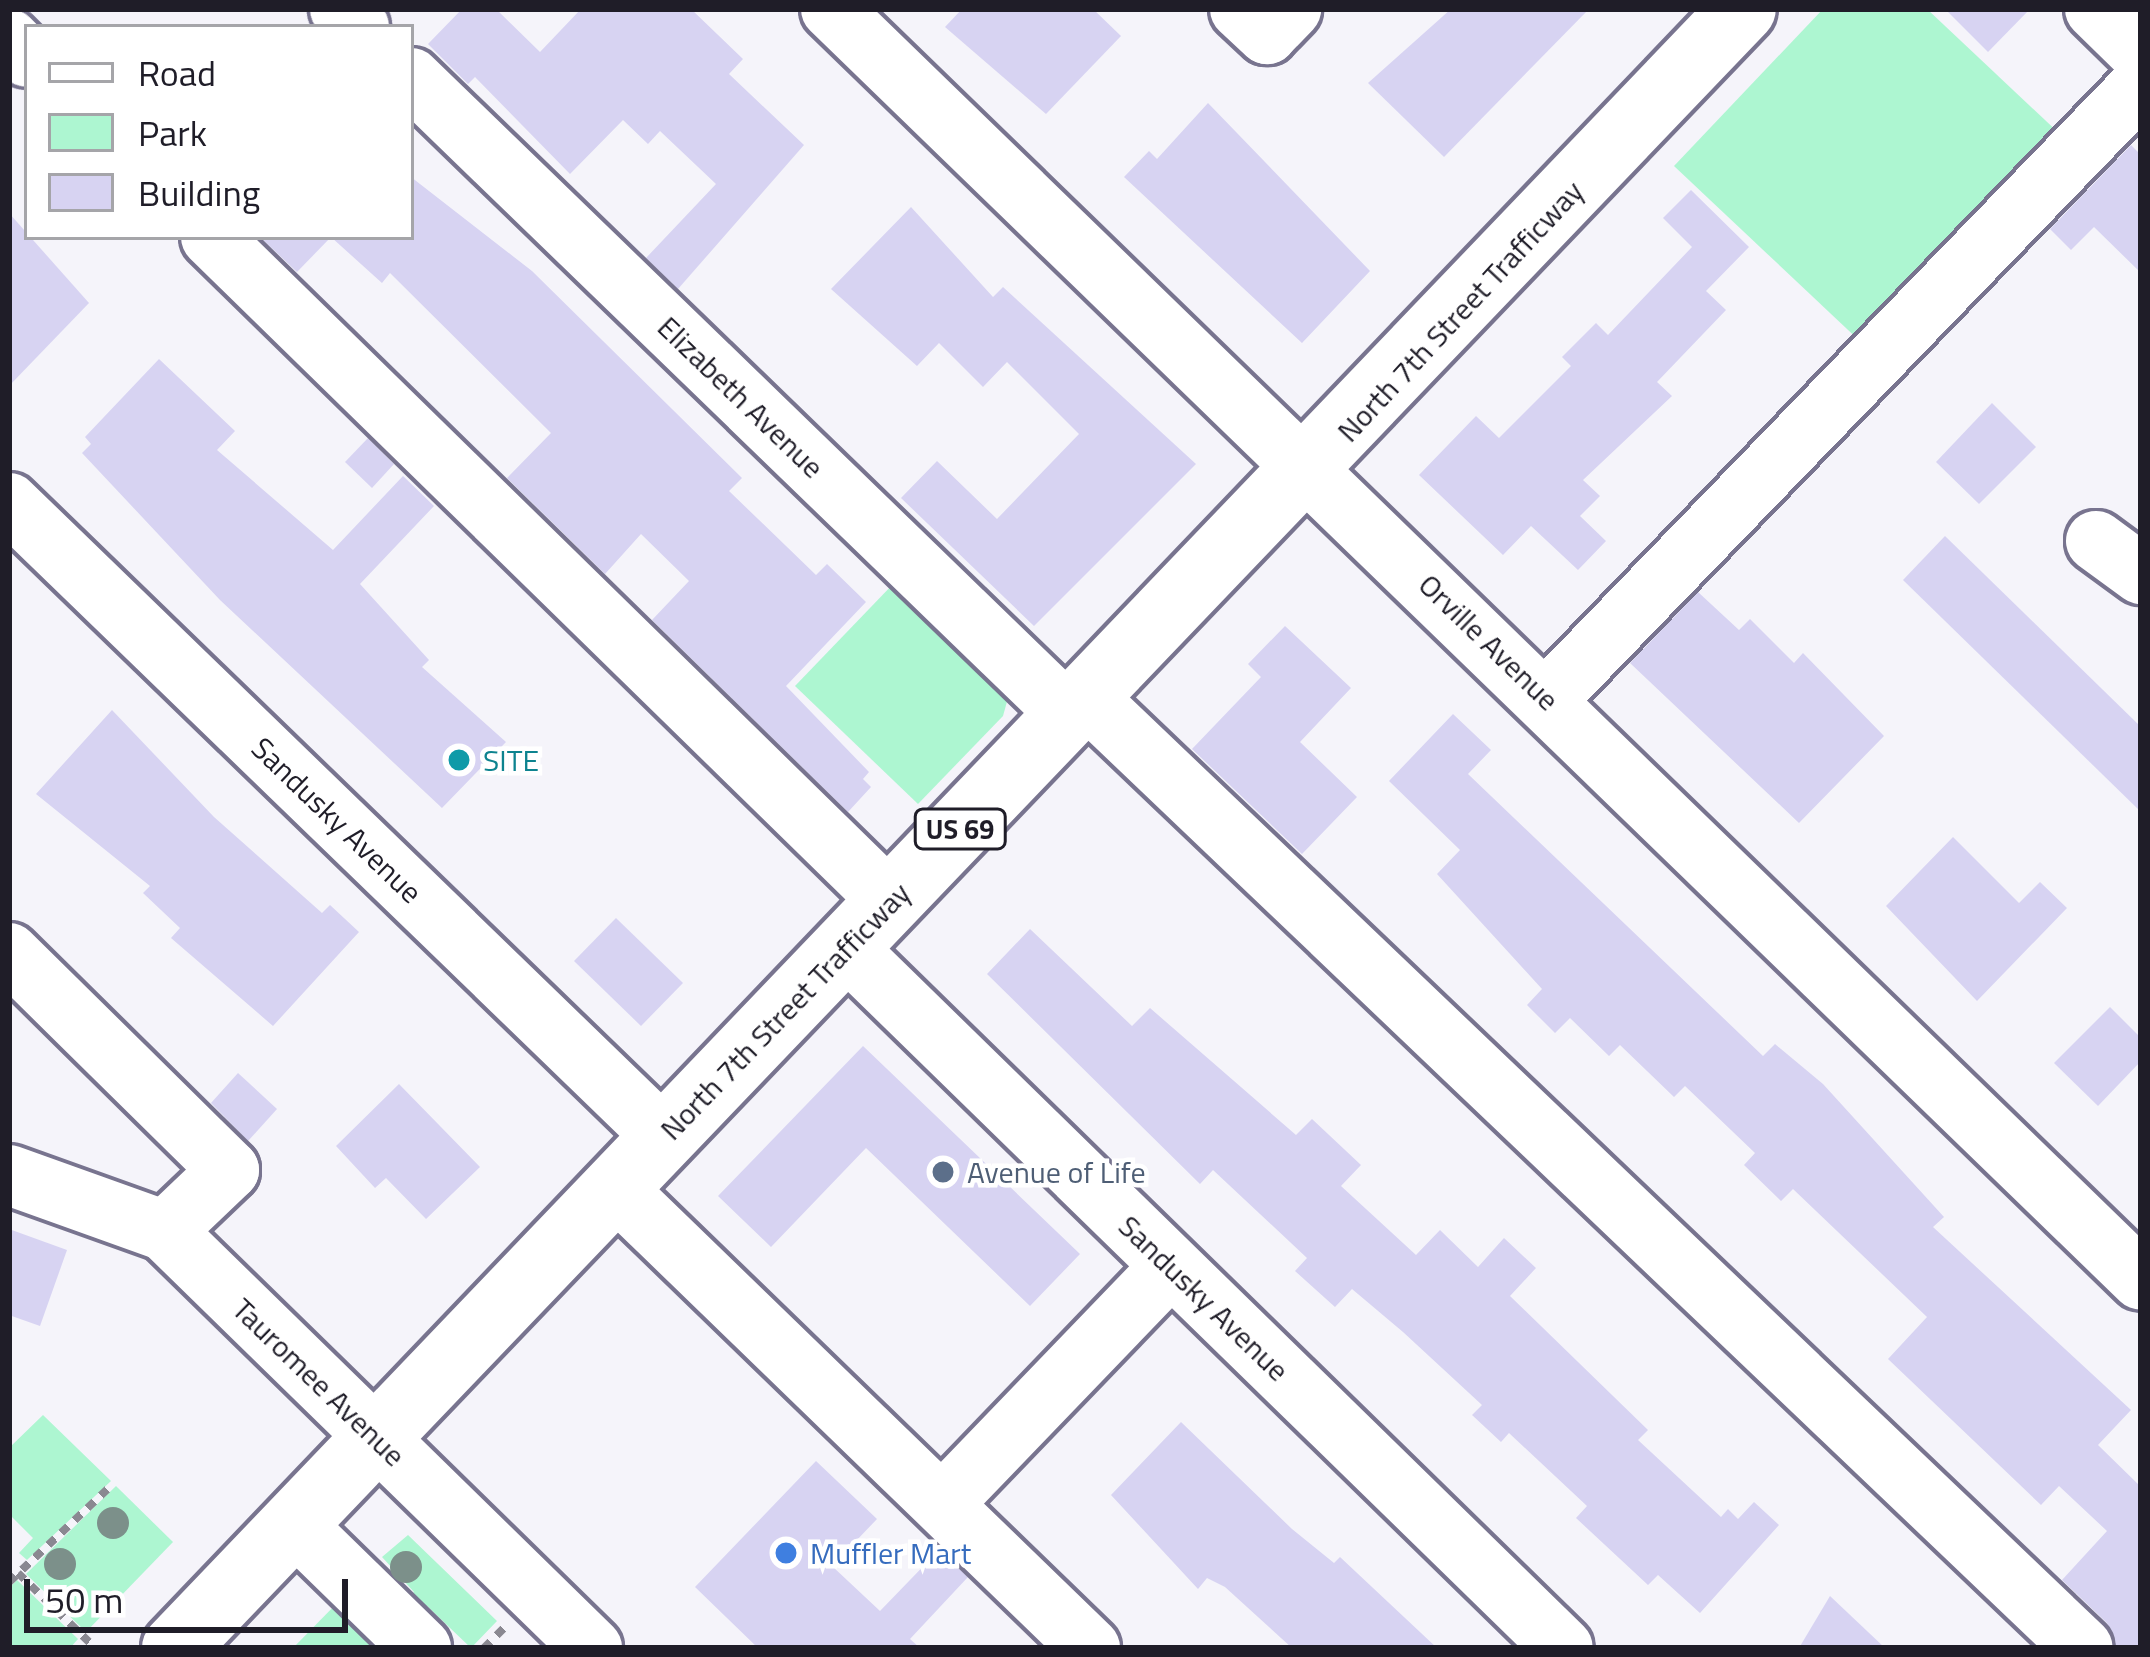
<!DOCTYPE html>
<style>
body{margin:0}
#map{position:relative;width:2150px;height:1657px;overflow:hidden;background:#f5f4fa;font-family:"Titillium Web",sans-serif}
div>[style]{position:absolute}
.green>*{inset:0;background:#adf6d1}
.building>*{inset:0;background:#d7d3f2}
.path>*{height:8px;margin-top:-4px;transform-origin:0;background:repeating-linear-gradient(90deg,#8a8891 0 9px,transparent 0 18px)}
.roads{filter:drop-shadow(3px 0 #78748f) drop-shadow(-3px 0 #78748f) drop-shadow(0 3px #78748f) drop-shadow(0 -3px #78748f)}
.minor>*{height:60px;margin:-30px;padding:0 30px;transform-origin:30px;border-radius:30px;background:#fff}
.major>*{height:66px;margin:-33px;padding:0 33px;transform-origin:33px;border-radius:33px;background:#fff}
.trees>*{width:32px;height:32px;margin:-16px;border-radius:50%;background:#7c908a}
.dots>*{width:33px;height:33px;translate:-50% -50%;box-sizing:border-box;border:6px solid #fff;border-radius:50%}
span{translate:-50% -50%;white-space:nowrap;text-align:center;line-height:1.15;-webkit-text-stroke:9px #fff;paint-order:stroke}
.shield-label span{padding:3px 9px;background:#fff;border:3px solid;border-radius:9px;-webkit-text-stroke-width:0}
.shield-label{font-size:27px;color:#1f1d28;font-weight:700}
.street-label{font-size:30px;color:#1f1d28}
.culture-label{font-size:30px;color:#0d838f}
.left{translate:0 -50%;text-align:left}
.service-label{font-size:30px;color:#4e5e75}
.shop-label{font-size:30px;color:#366cbe}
.frame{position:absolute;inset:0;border:12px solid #1f1d28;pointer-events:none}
.legend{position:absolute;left:24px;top:24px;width:390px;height:216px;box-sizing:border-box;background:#fff;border:3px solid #a5a5a9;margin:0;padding:15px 21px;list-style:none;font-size:36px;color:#1f1d28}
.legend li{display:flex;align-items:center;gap:24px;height:60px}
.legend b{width:60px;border:3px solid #a5a5a9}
.scale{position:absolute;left:24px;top:1579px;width:324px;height:54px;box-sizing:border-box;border:6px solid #1f1d28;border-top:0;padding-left:15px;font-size:36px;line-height:42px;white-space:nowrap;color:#1f1d28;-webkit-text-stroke:9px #fff;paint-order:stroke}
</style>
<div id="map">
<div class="green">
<i style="clip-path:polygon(1823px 9px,1927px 9px,2062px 136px,1864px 345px,1674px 166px)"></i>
<i style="clip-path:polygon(895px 582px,1008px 698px,1003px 716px,918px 804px,795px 686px)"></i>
<i style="clip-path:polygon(43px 1415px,111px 1481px,27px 1560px,19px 1553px,33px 1538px,9px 1514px,9px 1448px)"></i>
<i style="clip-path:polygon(116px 1486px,173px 1542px,86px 1632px,26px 1574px)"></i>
<i style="clip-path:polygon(408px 1535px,497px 1621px,471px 1648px,427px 1606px,419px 1613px,407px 1599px,414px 1592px,382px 1557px)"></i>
<i style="clip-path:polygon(17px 1580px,78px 1639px,70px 1648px,9px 1648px,9px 1588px)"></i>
<i style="clip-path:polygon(342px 1598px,384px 1648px,293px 1648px)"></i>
</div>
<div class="building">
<i style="clip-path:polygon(462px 9px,496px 9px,540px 52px,581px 9px,691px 9px,743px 59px,729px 74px,804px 145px,678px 289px,646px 258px,716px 184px,660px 131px,648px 144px,623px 120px,570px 174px,475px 77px,468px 84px,428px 44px)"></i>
<i style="clip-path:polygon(962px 9px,1093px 9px,1121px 36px,1046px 114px,945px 27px)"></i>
<i style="clip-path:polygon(1451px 9px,1589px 9px,1444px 157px,1368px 83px)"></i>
<i style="clip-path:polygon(1945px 9px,2030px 9px,1988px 52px)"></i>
<i style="clip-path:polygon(1208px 103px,1370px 271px,1302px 343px,1124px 177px,1149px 151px,1157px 159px)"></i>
<i style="clip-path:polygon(2131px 145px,2141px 155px,2141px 273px,2094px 227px,2071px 250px,2050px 229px)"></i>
<i style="clip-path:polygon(411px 177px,532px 271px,742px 478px,729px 491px,816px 575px,827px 564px,866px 602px,786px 686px,869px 772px,863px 779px,871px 787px,848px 812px,652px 620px,689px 581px,641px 534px,605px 574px,507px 478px,551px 433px,390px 273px,382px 283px,331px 237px,411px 237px)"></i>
<i style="clip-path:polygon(1691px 190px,1749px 247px,1706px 291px,1726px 310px,1657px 382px,1672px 396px,1583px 480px,1600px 496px,1580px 516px,1606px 541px,1578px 570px,1531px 526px,1503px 555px,1419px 475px,1476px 416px,1499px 438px,1571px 366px,1562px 357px,1596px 323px,1608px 335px,1692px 247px,1663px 218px)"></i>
<i style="clip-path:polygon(911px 207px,993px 297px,1003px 287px,1196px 464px,1034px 626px,901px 498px,937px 461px,997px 519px,1079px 434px,1007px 362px,983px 387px,939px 343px,917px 366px,831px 289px)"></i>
<i style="clip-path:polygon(9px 213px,89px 303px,9px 386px)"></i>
<i style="clip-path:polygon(260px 237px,331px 237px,297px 272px)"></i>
<i style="clip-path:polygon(159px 359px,235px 431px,217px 450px,333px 550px,403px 476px,434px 506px,360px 584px,429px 660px,422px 667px,506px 742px,442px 808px,220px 600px,82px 453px,91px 444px,85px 437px)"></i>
<i style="clip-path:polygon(1992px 403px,2036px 447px,1979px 504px,1936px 462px)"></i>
<i style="clip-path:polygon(368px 438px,394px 464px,372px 488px,345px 462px)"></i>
<i style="clip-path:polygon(1945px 536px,2141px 727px,2141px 812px,1903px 580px)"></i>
<i style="clip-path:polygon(1698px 592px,1739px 630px,1750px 619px,1794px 663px,1803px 653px,1884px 736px,1799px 823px,1630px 663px)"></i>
<i style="clip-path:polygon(1285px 626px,1351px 688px,1300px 742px,1357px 797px,1302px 854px,1192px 749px,1261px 677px,1248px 664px)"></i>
<i style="clip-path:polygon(112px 710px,214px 817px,322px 913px,330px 905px,359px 932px,273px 1026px,171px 938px,180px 928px,143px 893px,150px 886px,36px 794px)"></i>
<i style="clip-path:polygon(1453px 714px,1491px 750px,1468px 774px,1763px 1056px,1775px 1044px,1823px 1084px,1944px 1217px,1933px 1227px,2131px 1410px,2098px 1445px,2141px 1487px,2141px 1648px,2116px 1648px,2107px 1623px,2062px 1580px,2107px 1531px,2059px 1486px,2041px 1505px,1888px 1359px,1927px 1317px,1793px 1189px,1781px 1201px,1744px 1165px,1755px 1153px,1685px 1086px,1674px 1097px,1620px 1045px,1609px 1056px,1570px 1018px,1555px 1033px,1527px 1005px,1542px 989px,1437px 874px,1460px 850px,1389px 781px)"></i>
<i style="clip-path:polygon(1953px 837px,2019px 903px,2040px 882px,2067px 908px,1977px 1001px,1886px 906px)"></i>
<i style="clip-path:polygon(616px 918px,683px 983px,641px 1026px,574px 961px)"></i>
<i style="clip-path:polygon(1030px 929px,1132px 1026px,1150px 1008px,1296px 1135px,1312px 1119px,1361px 1165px,1341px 1186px,1416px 1255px,1440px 1230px,1478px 1267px,1504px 1238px,1536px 1268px,1510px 1296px,1648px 1430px,1638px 1440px,1721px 1517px,1728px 1509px,1738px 1519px,1754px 1502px,1779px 1525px,1700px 1613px,1658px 1575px,1648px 1585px,1576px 1518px,1587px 1506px,1509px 1433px,1501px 1442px,1472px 1415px,1482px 1405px,1403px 1332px,1352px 1289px,1335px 1307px,1295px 1271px,1307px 1258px,1213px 1170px,1200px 1184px,987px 974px)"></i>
<i style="clip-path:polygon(2110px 1007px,2141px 1038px,2141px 1061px,2098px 1106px,2054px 1063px)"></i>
<i style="clip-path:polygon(863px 1046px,1080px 1254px,1030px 1306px,866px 1148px,771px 1247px,718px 1196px)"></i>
<i style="clip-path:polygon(238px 1073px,277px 1109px,248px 1141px,211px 1103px)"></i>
<i style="clip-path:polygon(399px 1084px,480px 1167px,426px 1219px,386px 1178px,375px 1188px,336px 1146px)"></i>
<i style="clip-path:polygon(9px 1229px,67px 1250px,40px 1326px,9px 1315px)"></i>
<i style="clip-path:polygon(1181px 1422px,1292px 1529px,1334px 1563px,1340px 1557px,1437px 1648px,1292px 1648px,1225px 1587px,1207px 1578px,1198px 1589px,1111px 1495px)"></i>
<i style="clip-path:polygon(816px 1461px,877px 1519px,832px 1566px,880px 1611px,939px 1550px,968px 1577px,910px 1639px,920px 1648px,758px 1648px,695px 1587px)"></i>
<i style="clip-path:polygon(1830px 1596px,1885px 1648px,1799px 1648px)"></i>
</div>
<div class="path">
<i style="left:18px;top:1573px;width:100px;rotate:44.2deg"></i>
<i style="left:9px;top:1582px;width:143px;rotate:-43.3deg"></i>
<i style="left:484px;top:1648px;width:28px;rotate:-45deg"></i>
</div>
<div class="roads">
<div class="minor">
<i style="left:340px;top:9px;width:26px;rotate:43deg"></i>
<i style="left:831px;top:9px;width:1825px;rotate:44.13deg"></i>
<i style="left:1240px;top:9px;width:37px;rotate:43deg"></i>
<i style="left:1267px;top:34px;width:35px;rotate:-46deg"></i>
<i style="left:2095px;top:9px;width:64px;rotate:44.4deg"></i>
<i style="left:9px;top:39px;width:25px;rotate:45deg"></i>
<i style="left:411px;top:78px;width:917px;rotate:44.07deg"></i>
<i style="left:211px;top:237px;width:950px;rotate:44.36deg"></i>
<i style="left:9px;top:503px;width:912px;rotate:44.07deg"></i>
<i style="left:2096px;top:541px;width:56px;rotate:36.3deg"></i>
<i style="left:1087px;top:698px;width:1376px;rotate:43.65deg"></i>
<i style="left:1547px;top:699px;width:854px;rotate:-45.95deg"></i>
<i style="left:845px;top:947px;width:1003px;rotate:44.31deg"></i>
<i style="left:9px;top:953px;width:309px;rotate:44.6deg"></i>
<i style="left:229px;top:1170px;width:88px;rotate:136.4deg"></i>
<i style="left:9px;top:1175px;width:166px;rotate:19.7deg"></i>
<i style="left:165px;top:1231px;width:597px;rotate:44.32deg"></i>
<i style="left:616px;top:1189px;width:660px;rotate:44.08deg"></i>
<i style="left:942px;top:1504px;width:330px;rotate:-46.1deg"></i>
<i style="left:293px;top:1523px;width:179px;rotate:44.3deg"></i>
</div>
<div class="major">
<i style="left:175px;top:1648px;width:2268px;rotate:-46.27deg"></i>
</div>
</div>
<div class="trees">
<i style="left:113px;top:1523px"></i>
<i style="left:60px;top:1564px"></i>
<i style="left:406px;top:1567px"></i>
</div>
<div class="dots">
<i style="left:459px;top:760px;background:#0f9aa8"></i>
<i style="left:943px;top:1172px;background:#5c6f8a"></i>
<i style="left:786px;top:1553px;background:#3f7fe0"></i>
</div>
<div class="shield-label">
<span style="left:960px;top:829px">US 69</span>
</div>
<div class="street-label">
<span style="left:1460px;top:311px;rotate:-47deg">North 7th Street Trafficway</span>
<span style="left:741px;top:397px;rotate:44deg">Elizabeth Avenue</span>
<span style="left:1489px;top:642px;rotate:44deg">Orville Avenue</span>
<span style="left:337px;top:820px;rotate:44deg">Sandusky Avenue</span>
<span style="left:785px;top:1011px;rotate:-46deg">North 7th Street Trafficway</span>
<span style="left:1204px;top:1298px;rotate:44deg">Sandusky Avenue</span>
<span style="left:319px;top:1382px;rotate:44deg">Tauromee Avenue</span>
</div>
<div class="culture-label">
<span class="left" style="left:483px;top:760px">SITE</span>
</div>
<div class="service-label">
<span class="left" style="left:967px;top:1172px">Avenue of Life</span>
</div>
<div class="shop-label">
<span class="left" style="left:810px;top:1553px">Muffler Mart</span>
</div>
<div class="frame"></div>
<ul class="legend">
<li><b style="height:15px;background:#fff"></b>Road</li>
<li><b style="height:33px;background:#adf6d1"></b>Park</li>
<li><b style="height:33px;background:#d7d3f2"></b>Building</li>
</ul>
<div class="scale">50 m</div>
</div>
